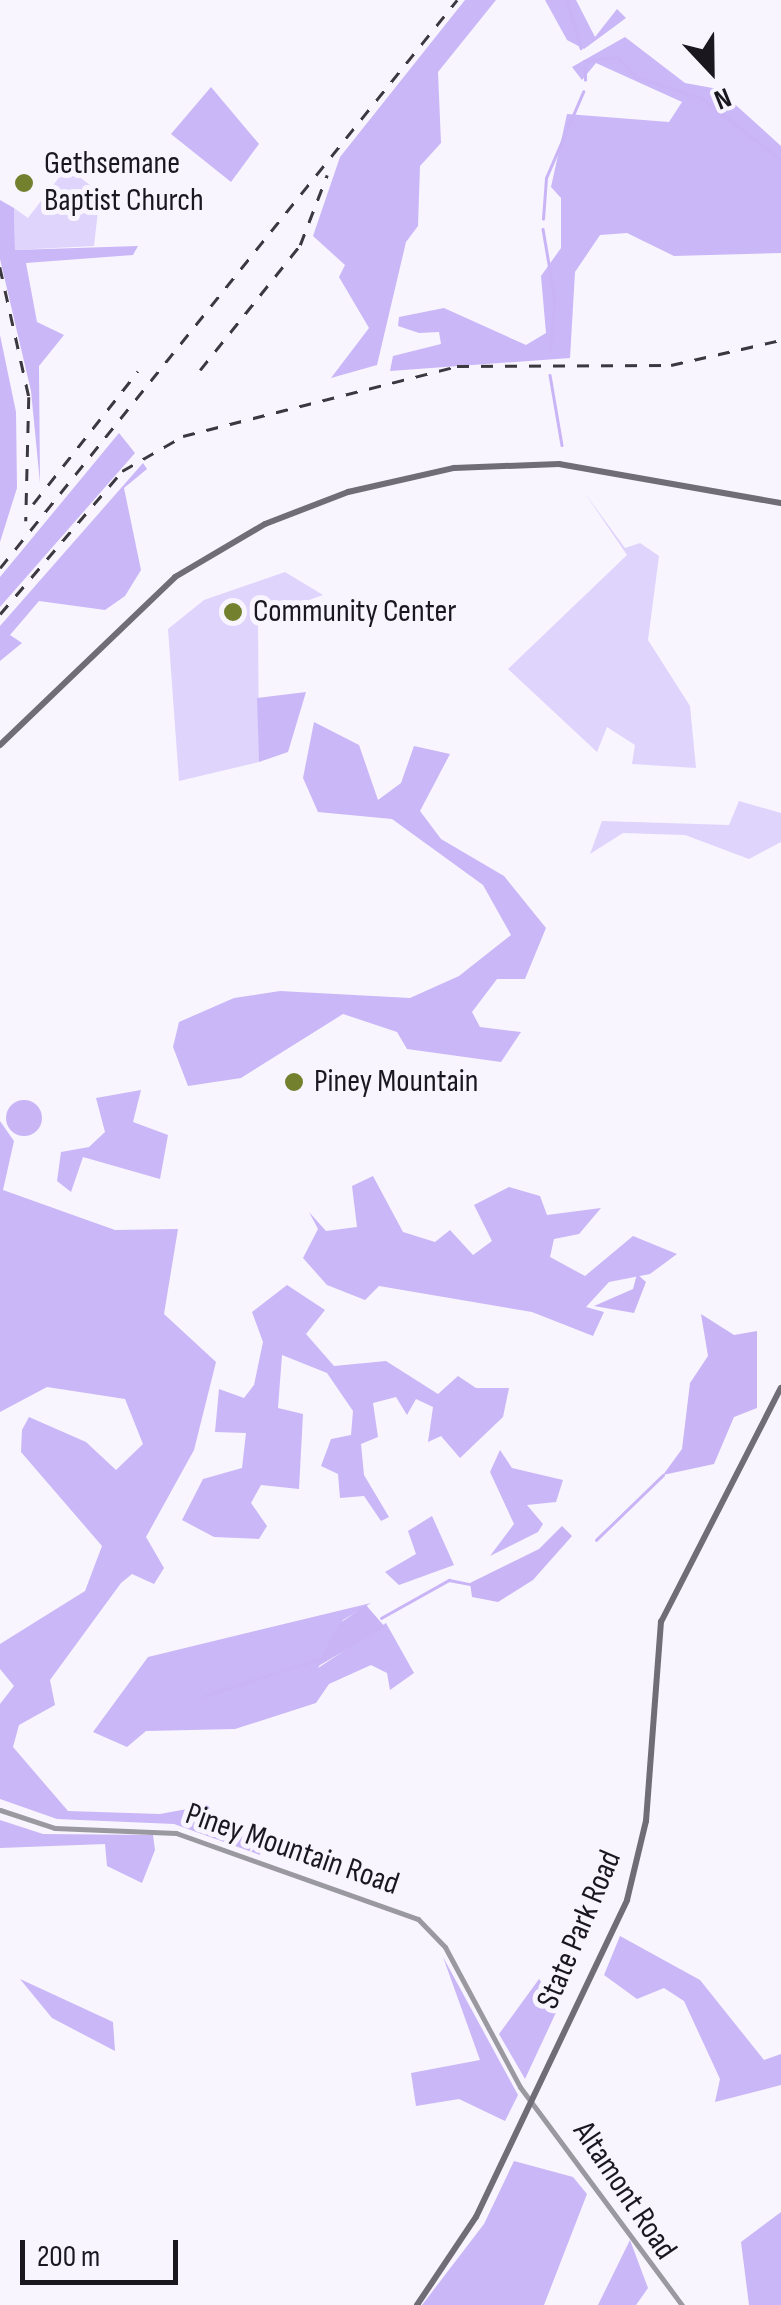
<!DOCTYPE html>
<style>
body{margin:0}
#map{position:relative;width:781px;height:2305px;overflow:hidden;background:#f8f5ff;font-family:"Sofia Sans Condensed",sans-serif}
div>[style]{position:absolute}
.green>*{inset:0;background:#dfd4fc}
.forest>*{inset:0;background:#cab7f7}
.water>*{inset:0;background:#c9b5f6}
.round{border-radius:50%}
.stream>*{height:2.5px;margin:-1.25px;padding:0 1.25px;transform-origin:1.25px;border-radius:1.25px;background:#c9b5f6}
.tertiary>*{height:5px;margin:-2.5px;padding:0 2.5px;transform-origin:2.5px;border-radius:2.5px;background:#9b99a0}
.secondary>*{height:6px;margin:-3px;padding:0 3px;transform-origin:3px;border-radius:3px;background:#706d77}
.rail>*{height:2.5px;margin-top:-1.25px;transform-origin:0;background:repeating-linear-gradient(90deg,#3b383f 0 12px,transparent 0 24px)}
.dots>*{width:28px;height:28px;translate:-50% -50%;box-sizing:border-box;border:5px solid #f8f5ff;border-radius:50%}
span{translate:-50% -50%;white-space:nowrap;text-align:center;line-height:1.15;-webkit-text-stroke:10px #f8f5ff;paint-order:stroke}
.poi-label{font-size:32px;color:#1a181e}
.left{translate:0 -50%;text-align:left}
.street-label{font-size:32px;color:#1a181e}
.north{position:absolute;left:661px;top:20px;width:100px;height:100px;-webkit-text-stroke:8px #f8f5ff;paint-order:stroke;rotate:158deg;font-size:28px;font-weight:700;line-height:40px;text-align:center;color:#1a181e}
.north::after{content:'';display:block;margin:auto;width:35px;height:45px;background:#1a181e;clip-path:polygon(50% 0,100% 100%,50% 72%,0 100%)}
.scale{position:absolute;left:20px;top:2240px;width:158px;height:45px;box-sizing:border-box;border:5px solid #1a181e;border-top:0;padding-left:12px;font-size:30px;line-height:35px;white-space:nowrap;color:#1a181e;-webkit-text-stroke:8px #f8f5ff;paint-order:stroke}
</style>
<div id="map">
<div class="green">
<i style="clip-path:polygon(67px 167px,100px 193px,94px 246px,15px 250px,14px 208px,28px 218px)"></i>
<i style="clip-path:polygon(584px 492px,625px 548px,640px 543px,659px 556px,648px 640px,690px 706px,696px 768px,632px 764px,635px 745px,607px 727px,597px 752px,508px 669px,627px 555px)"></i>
<i style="clip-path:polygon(285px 572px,323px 595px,258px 618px,259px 762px,179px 781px,168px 629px,204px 600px)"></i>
<i style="clip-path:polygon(739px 801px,781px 813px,781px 842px,749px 859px,685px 835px,623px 833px,590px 854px,602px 821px,729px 825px)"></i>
</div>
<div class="forest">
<i style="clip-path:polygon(465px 0,496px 0,438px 72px,441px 143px,420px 166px,418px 226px,406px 242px,377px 365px,331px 378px,369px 328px,339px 277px,345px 265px,313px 236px,340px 157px)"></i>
<i style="clip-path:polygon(545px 0,576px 0,595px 37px,617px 9px,626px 18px,584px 49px,567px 40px)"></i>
<i style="clip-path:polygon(625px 37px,685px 83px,718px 89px,781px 146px,781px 253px,674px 256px,627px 233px,600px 235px,575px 272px,570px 358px,390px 371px,393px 356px,441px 344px,439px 332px,419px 333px,398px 326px,399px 317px,444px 308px,526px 345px,546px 333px,541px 276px,561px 248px,561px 198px,551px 187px,567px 114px,669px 122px,682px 102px,596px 63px,582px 80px,572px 67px)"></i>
<i style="clip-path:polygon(211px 87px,259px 144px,231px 182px,171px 134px)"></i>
<i style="clip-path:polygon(0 200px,14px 208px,15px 250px,138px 246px,133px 255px,26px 263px,37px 322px,64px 335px,39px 366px,40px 483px,31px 391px,0 259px)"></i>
<i style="clip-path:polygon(0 335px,16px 412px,17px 488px,0 542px)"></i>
<i style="clip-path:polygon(119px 433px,135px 453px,0 607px,0 577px)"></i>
<i style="clip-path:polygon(143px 463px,147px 469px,124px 488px,141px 570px,125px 596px,105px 610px,39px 601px,10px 635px,22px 643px,0 661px,0 626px)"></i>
<i style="clip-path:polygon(306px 692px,288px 752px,259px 762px,257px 698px)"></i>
<i style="clip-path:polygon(314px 722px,359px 745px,378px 800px,401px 783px,414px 746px,450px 754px,420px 811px,441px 839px,504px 876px,546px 928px,525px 979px,497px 979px,472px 1012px,480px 1027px,521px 1032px,501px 1062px,407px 1049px,397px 1032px,343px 1014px,241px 1078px,188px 1086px,173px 1047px,179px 1022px,234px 998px,280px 991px,410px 998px,459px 976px,511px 935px,483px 885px,392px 819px,318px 812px,303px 778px)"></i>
<i style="clip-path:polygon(141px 1090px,133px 1122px,168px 1135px,160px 1179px,83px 1157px,71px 1192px,57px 1181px,61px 1152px,89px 1147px,105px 1132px,96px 1098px)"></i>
<i style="clip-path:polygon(0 1121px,14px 1141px,3px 1190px,115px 1230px,178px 1229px,164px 1314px,216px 1362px,194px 1450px,146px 1537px,164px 1568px,154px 1584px,132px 1574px,121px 1583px,50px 1680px,55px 1705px,19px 1725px,13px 1747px,68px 1811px,160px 1814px,209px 1805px,219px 1823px,262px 1830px,260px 1855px,174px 1824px,57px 1819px,0 1799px,0 1704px,14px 1686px,0 1669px,0 1644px,85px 1591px,102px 1546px,21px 1452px,22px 1430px,29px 1417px,86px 1442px,116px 1470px,143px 1444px,125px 1399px,47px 1387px,0 1412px)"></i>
<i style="clip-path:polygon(373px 1176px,403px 1232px,435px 1242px,450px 1230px,473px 1255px,492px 1241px,474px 1205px,509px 1187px,540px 1196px,547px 1215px,601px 1208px,579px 1234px,554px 1239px,550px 1257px,585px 1276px,633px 1236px,677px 1254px,650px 1274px,609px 1282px,586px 1307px,604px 1312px,593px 1336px,532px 1312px,379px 1286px,365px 1300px,327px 1285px,303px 1258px,318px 1229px,309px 1212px,326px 1231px,357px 1227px,352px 1186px)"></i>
<i style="clip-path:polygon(287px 1285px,325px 1310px,306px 1334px,334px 1366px,386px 1361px,438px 1394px,458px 1376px,476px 1388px,509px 1388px,503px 1417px,460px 1458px,441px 1436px,428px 1442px,433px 1407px,416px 1399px,407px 1415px,396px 1397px,373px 1403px,378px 1437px,361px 1444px,364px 1475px,389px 1517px,381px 1521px,364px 1496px,340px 1498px,338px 1474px,321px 1466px,331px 1439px,351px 1435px,353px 1411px,327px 1373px,282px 1355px,278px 1408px,303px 1414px,299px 1489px,261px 1485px,251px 1503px,267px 1526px,259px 1539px,214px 1537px,182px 1520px,203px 1479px,242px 1468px,246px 1433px,215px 1432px,219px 1389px,244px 1398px,254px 1385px,263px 1342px,252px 1312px)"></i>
<i style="clip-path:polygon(500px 1450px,512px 1468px,563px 1480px,556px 1502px,527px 1505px,543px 1524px,538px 1532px,490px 1556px,514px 1524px,490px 1472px)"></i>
<i style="clip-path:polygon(432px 1516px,454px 1565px,399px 1585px,385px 1572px,416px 1554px,408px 1531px)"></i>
<i style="clip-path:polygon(371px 1603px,343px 1620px,318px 1668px,386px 1623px,414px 1673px,390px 1690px,387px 1673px,371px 1665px,329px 1684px,316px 1703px,235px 1729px,146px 1731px,127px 1747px,93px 1732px,148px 1657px)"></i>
<i style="clip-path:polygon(0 1820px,43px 1834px,153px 1835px,155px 1850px,142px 1883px,107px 1866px,105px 1844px,0 1848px)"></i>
<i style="clip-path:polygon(620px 1936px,700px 1980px,764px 2060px,781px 2054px,781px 2085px,715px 2102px,720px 2079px,684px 2001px,664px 1988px,637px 1999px,604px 1975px)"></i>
<i style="clip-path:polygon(443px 1957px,518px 2095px,505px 2121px,459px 2099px,416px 2106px,411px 2073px,480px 2060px)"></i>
<i style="clip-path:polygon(20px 1979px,113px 2022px,115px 2051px,52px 2018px)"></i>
<i style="clip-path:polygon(539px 1979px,559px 2006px,525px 2079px,499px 2034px)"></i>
<i style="clip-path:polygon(514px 2161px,573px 2177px,587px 2194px,544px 2305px,422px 2305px,484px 2224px)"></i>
<i style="clip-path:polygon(781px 2212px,781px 2305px,749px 2305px,741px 2242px)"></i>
<i style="clip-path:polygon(630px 2240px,648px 2288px,636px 2305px,598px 2305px)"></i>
</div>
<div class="water">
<i class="round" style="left:6px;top:1100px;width:36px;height:36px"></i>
<i style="clip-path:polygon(637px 1274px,646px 1282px,634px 1313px,594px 1306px,633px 1289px)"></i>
<i style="clip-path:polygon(701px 1314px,734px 1335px,757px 1331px,757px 1408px,734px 1417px,714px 1464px,663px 1475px,682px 1449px,690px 1383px,708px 1356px)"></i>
<i style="clip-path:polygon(562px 1526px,572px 1536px,533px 1580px,498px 1602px,472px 1597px,470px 1583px,539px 1549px)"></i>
<i style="clip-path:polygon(366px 1605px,385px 1627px,315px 1668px,340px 1623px)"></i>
</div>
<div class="stream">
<i style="left:567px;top:0;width:50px;rotate:73.7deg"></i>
<i style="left:584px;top:61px;width:33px;rotate:-7deg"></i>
<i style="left:617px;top:57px;width:28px;rotate:46deg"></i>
<i style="left:636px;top:77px;width:69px;rotate:17.7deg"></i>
<i style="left:702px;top:98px;width:100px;rotate:38.1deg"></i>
<i style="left:585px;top:80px;width:13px;rotate:-90deg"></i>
<i style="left:543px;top:219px;width:41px;rotate:-85.8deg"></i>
<i style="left:546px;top:178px;width:94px;rotate:-66.7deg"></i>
<i style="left:543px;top:229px;width:71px;rotate:80.3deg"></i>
<i style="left:555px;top:299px;width:53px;rotate:95.4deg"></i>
<i style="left:550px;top:375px;width:71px;rotate:80.3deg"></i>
<i style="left:596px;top:1540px;width:93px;rotate:-44.1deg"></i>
<i style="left:381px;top:1618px;width:78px;rotate:-29.2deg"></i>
<i style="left:449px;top:1580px;width:21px;rotate:11deg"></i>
<i style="left:204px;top:1696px;width:118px;rotate:-17.8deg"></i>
</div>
<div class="tertiary">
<i style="left:0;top:1810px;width:58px;rotate:18.1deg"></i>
<i style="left:55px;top:1828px;width:121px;rotate:2.4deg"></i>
<i style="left:176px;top:1833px;width:257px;rotate:19.6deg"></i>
<i style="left:418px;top:1919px;width:39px;rotate:46deg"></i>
<i style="left:445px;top:1947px;width:159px;rotate:61.8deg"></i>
<i style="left:520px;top:2087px;width:272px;rotate:53.4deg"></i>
</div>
<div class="secondary">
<i style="left:0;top:745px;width:243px;rotate:-43.8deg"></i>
<i style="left:175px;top:577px;width:104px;rotate:-30.5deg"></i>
<i style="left:265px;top:524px;width:89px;rotate:-21.1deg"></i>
<i style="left:348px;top:492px;width:109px;rotate:-12.8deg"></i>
<i style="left:454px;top:468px;width:105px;rotate:-2.2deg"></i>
<i style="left:559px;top:464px;width:225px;rotate:10deg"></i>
<i style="left:417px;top:2305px;width:106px;rotate:-56.2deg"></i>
<i style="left:476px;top:2217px;width:351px;rotate:-64.5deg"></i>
<i style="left:627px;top:1900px;width:81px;rotate:-76.5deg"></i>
<i style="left:646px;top:1821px;width:200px;rotate:-85.7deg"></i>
<i style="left:661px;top:1622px;width:263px;rotate:-62.9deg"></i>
</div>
<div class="rail">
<i style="left:0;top:267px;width:133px;rotate:77.4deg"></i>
<i style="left:29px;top:397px;width:124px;rotate:91.4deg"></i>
<i style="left:200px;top:370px;width:160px;rotate:-51.3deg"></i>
<i style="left:300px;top:245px;width:75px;rotate:-68.9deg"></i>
<i style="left:33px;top:504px;width:169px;rotate:-51.7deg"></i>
<i style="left:0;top:568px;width:729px;rotate:-51.18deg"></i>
<i style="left:0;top:614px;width:188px;rotate:-49.5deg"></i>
<i style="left:122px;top:471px;width:70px;rotate:-29.8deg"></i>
<i style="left:183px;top:436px;width:283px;rotate:-14.3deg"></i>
<i style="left:457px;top:366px;width:214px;rotate:-0.3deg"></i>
<i style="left:671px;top:365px;width:113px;rotate:-12.8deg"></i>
</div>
<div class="dots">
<i style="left:24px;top:183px;background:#73812e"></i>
<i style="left:233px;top:612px;background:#73812e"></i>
<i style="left:294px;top:1082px;background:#73812e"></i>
</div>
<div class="poi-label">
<span class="left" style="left:44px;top:183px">Gethsemane<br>Baptist Church</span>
<span class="left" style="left:253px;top:612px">Community Center</span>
<span class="left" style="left:314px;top:1082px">Piney Mountain</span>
</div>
<div class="street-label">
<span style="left:292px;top:1850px;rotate:19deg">Piney Mountain Road</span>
<span style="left:580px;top:1930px;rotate:-67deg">State Park Road</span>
<span style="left:624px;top:2191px;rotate:56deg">Altamont Road</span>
</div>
<div class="north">N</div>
<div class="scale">200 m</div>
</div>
